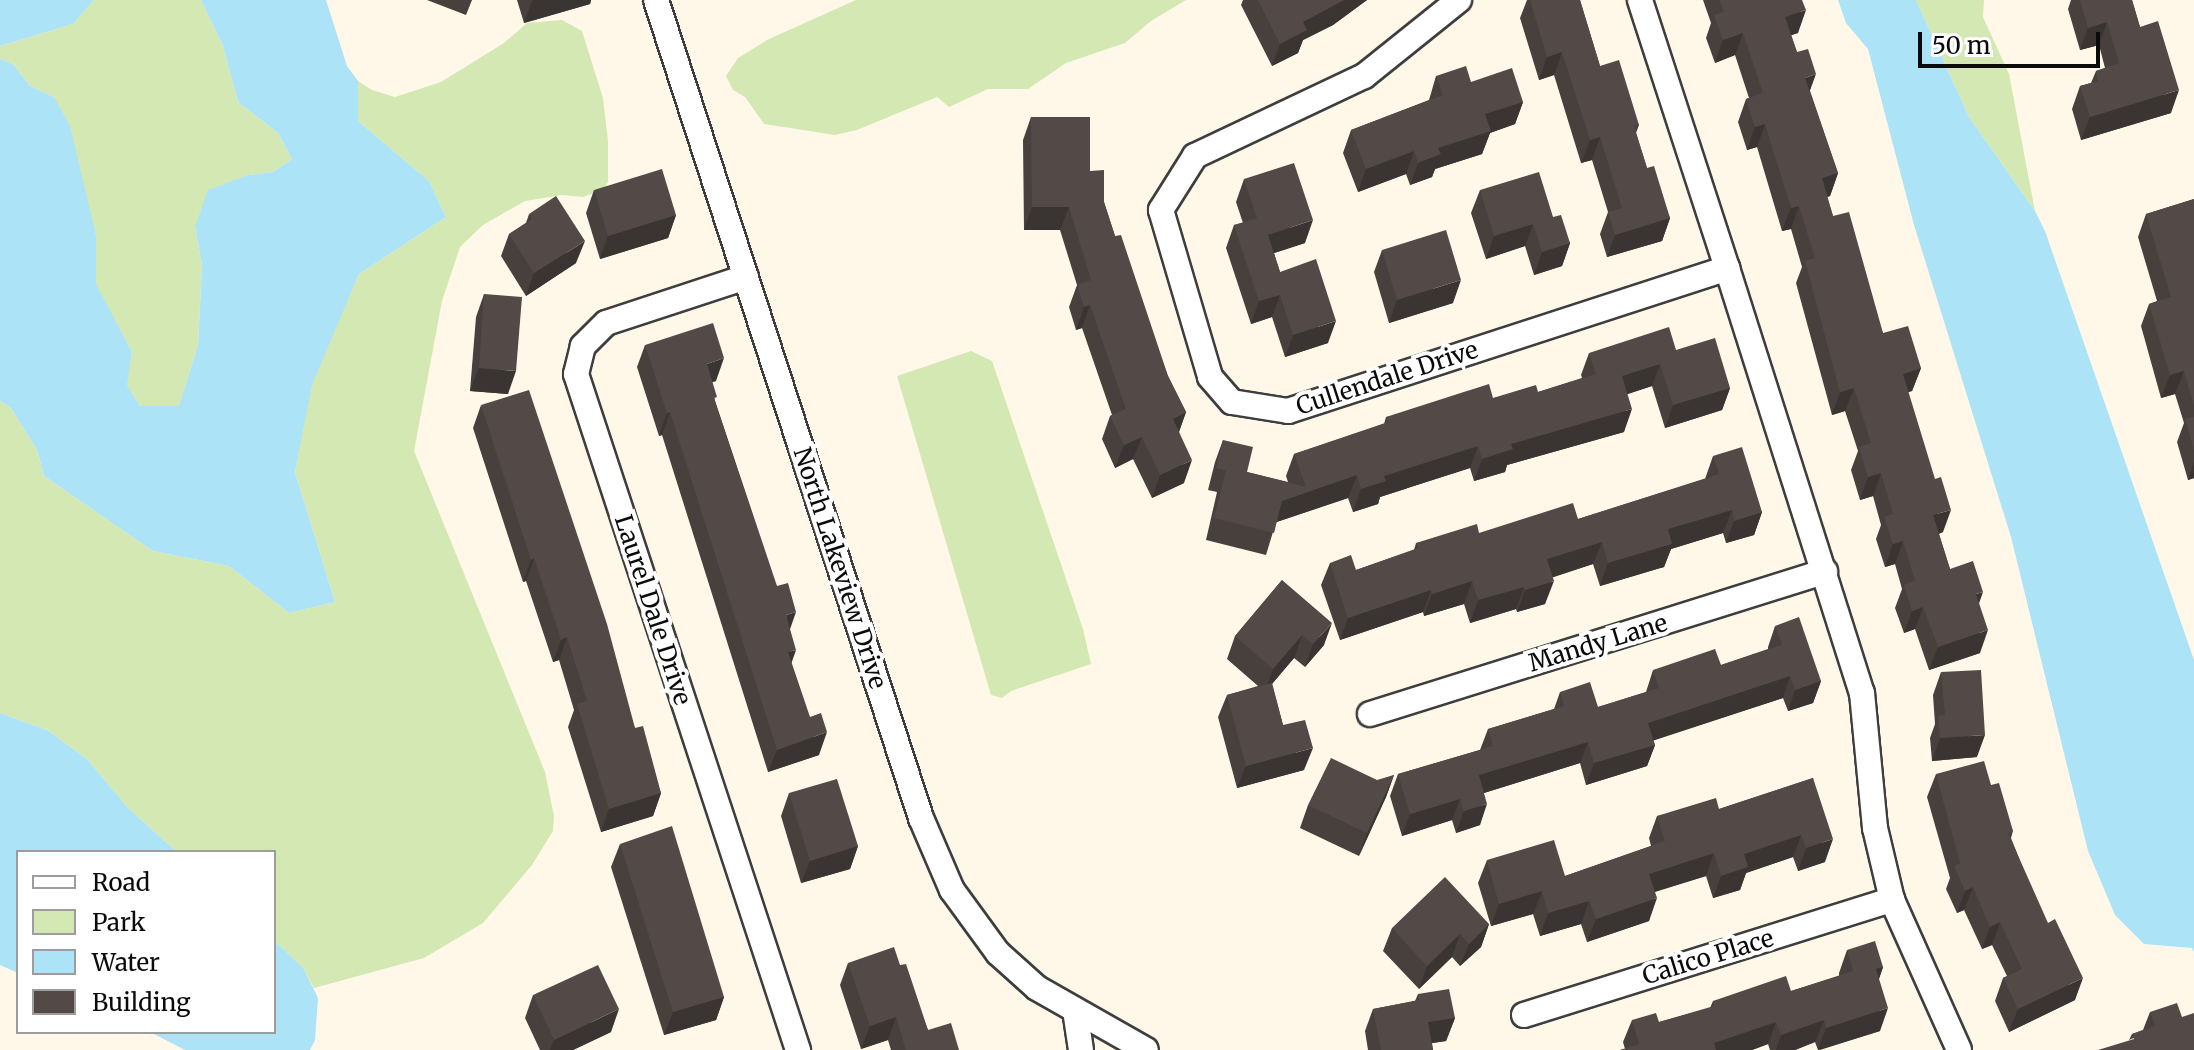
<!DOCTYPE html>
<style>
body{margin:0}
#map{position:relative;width:2194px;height:1050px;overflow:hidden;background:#fff8e8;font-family:Merriweather,serif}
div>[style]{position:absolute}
.green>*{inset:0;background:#d4e8b3}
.water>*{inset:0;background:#ade3f6}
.roads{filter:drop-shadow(2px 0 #3e3e3e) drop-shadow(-2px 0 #3e3e3e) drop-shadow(0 2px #3e3e3e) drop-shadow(0 -2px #3e3e3e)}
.minor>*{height:24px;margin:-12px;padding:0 12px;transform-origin:12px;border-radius:12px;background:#fff}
.wall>*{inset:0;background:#47403d}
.shaded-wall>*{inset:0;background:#3a3432}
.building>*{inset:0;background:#534a47}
span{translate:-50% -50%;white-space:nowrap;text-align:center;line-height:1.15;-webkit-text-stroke:8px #fff;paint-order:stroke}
.street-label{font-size:24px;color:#0b0b0b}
.legend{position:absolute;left:16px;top:850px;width:260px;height:184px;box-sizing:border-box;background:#fff;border:2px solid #9d9d9d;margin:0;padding:10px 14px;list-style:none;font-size:24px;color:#0b0b0b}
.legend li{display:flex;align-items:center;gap:16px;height:40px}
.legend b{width:40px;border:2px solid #9d9d9d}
.scale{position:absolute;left:1918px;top:32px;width:182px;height:36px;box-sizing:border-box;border:4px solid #0b0b0b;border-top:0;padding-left:10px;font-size:24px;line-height:28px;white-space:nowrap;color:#0b0b0b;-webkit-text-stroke:6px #fff;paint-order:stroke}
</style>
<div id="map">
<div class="green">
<i style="clip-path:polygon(94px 0,201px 0,223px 46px,238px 102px,278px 133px,292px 159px,273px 172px,248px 175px,195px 227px,202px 265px,198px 345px,179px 407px,140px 406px,126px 384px,132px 352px,95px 284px,96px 235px,54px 97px,30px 86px,13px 64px,0 59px,0 46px,73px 24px)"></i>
<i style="clip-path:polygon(856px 0,1186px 0,1151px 21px,1125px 43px,1066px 63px,1028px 89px,988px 89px,949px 107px,937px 97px,857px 130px,835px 135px,764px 124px,745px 97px,733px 90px,726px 76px,738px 58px,769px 39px)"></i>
<i style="clip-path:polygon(1916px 0,1984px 0,1983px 17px,2009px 74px,2035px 211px,1969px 117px)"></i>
<i style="clip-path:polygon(562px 20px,582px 31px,603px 98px,608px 141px,608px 182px,604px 189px,583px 197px,562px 195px,525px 201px,483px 225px,460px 247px,442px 301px,414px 451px,545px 772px,554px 816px,553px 831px,532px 865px,483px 923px,424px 958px,314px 988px,304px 969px,274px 940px,274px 852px,177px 852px,128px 808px,87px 759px,47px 730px,0 713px,0 401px,11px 408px,37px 450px,44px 476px,153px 551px,229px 566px,289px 613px,335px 602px,295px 472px,311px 385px,359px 274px,446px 217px,429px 181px,358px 121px,358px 81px,372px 90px,395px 97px,441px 82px,504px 43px,527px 23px)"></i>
<i style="clip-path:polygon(971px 351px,992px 361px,1083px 629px,1091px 664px,1011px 691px,1002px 698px,991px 695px,897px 376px)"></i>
</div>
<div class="water">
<i style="clip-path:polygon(0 0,94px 0,73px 24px,0 46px)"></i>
<i style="clip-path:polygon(201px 0,326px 0,347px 66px,358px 81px,358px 121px,429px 181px,446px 217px,359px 274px,312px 385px,295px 472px,335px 602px,289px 613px,229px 566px,153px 551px,44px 476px,37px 450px,11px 408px,0 401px,0 59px,13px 64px,30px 86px,54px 97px,70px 126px,96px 235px,96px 284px,132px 352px,127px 385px,140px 406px,179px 406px,198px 345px,202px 265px,195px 227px,208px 190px,248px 175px,273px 172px,292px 159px,278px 133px,238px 102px,223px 46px)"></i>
<i style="clip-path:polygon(1838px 0,1916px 0,1969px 117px,2035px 211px,2045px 231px,2194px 660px,2194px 952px,2192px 948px,2144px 944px,2115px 915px,2088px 851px,2011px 537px,1914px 225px,1868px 49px,1846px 23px)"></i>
<i style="clip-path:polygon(0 713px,47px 730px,87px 759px,128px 808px,177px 852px,18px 852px,18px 973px,0 965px)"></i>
<i style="clip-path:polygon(274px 940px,304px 969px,318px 998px,315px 1040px,310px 1050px,185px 1050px,150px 1032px,274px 1032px)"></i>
</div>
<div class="roads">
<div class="minor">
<i style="left:656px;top:0;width:860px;rotate:72.05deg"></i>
<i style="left:921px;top:818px;width:78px;rotate:66.7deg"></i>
<i style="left:952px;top:890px;width:78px;rotate:53.9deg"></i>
<i style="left:998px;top:953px;width:52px;rotate:41.9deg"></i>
<i style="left:1037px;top:988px;width:125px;rotate:29.6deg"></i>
<i style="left:1459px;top:0;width:122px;rotate:141.3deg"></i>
<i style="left:1364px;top:76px;width:187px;rotate:154.7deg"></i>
<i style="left:1195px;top:156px;width:64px;rotate:122.2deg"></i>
<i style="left:1161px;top:210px;width:174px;rotate:73.6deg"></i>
<i style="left:1210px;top:377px;width:33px;rotate:49deg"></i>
<i style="left:1232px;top:402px;width:57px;rotate:9.1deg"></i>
<i style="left:1288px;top:411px;width:462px;rotate:-18deg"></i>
<i style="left:1727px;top:268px;width:282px;rotate:-108deg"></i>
<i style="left:1727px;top:268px;width:446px;rotate:72.4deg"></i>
<i style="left:1862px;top:693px;width:136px;rotate:84.5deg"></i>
<i style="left:1875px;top:828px;width:74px;rotate:76.7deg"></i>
<i style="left:1892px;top:900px;width:164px;rotate:65.9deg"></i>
<i style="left:746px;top:277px;width:147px;rotate:161.8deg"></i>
<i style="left:606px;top:323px;width:33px;rotate:135deg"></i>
<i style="left:583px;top:346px;width:29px;rotate:104deg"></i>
<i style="left:576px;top:374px;width:712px;rotate:71.82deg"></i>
<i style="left:1370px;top:714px;width:477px;rotate:-17.4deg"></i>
<i style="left:1075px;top:1010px;width:40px;rotate:81.5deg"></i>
<i style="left:1524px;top:1015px;width:386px;rotate:-17.4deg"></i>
</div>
</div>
<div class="wall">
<i style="clip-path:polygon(427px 0,472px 0,466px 15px)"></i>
<i style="clip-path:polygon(517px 0,591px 0,590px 4px,524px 23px)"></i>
<i style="clip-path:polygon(1243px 0,1367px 0,1333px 25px,1303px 40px,1298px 53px,1272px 66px,1241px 5px)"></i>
<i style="clip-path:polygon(1527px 0,1580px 0,1600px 66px,1639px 125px,1636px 133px,1647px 168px,1670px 218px,1662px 241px,1607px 257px,1600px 234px,1608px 212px,1592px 160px,1581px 163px,1554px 75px,1539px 80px,1520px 18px)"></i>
<i style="clip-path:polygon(1703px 0,1802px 0,1798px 33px,1791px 35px,1838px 173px,1830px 196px,1827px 197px,1833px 216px,1883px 333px,1921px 368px,1912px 391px,1908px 392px,1943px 532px,1939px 534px,1950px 569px,1979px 604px,1980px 653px,1929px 670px,1915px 629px,1904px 633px,1895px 608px,1902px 589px,1895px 564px,1885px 567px,1876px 539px,1881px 525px,1873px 496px,1860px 500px,1851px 470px,1858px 451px,1845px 411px,1832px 415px,1796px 283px,1802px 267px,1791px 229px,1782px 231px,1757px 147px,1747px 150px,1738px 122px,1746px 99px,1749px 98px,1735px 55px,1715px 63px,1706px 38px,1711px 23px)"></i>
<i style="clip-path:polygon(2071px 0,2132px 0,2140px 27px,2171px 113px,2081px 140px,2072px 109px,2080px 86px,2091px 83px,2096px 71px,2105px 68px,2099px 45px,2080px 50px,2068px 9px)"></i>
<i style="clip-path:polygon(1436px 76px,1471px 82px,1523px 102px,1515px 124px,1490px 133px,1482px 154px,1435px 169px,1432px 177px,1410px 185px,1406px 174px,1358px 192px,1343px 153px,1351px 130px,1429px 100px)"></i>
<i style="clip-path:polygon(1031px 117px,1090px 171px,1104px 202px,1115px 236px,1168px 376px,1186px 412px,1179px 431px,1184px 483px,1152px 498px,1133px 459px,1115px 468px,1102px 439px,1110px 416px,1112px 415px,1082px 328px,1076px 330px,1069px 307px,1077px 285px,1060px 230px,1024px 230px,1023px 140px)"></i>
<i style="clip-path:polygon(1244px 179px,1305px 243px,1274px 253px,1280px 272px,1328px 343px,1285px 357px,1272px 317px,1251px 324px,1226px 248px,1234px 225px,1243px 223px,1236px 202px)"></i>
<i style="clip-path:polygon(594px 190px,676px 215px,668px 238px,600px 259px,586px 213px)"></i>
<i style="clip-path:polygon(1480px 190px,1553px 217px,1570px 243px,1562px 266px,1534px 275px,1525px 246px,1486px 259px,1471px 213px)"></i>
<i style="clip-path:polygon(2194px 199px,2194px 478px,2188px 480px,2177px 442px,2184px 423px,2175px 394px,2161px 398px,2141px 326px,2149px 304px,2157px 301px,2138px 237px,2146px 214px)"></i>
<i style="clip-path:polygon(529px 214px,576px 263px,526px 296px,501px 256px,509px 234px,526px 223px)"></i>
<i style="clip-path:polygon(1382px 250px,1453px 303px,1389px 323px,1374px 272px)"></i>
<i style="clip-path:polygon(484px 294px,508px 394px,470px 391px,476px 317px)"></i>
<i style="clip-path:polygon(645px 345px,716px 381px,712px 382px,715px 401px,790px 629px,791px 663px,819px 755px,768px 772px,662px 435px,659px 436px,637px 367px)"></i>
<i style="clip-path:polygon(1676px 350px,1730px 388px,1722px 410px,1665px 428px,1652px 386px,1627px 394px,1624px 432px,1507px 465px,1505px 472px,1474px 481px,1470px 468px,1380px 497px,1378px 504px,1353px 512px,1348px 498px,1276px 522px,1266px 555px,1206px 540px,1217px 492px,1208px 490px,1215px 462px,1223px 440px,1247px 472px,1288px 482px,1286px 476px,1294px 454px,1384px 424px,1386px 417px,1493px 398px,1538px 392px,1582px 378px,1581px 375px,1589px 353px)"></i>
<i style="clip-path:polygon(481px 405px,635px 728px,661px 793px,653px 816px,601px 832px,568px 727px,574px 710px,559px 660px,553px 662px,526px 581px,523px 582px,473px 428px)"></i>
<i style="clip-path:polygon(1713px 456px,1762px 512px,1754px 535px,1726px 543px,1723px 533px,1671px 549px,1664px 567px,1600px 586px,1593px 564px,1552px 577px,1545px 604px,1517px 612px,1516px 609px,1470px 623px,1464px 604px,1424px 616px,1423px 612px,1340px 640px,1321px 585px,1330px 563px,1356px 570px,1414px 550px,1416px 543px,1578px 519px,1705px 479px)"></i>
<i style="clip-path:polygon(1282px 580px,1324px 645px,1305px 667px,1294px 658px,1272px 684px,1283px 725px,1304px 770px,1237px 788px,1218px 717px,1227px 695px,1258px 686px,1227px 659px,1235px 636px)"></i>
<i style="clip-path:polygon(1775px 626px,1821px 681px,1813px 703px,1788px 711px,1783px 698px,1653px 740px,1655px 745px,1647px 766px,1586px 785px,1580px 763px,1484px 793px,1480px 825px,1456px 833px,1452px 820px,1402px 836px,1390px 796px,1398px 774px,1480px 750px,1488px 729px,1554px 709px,1560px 692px,1598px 707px,1646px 692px,1653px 670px,1721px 665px,1768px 649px,1768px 647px)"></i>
<i style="clip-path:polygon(1941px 672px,1977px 757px,1932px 761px,1930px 738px,1935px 724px,1933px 695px)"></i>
<i style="clip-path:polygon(1936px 774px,1991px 785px,2013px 831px,2011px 838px,2075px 1000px,2009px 1032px,1995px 1001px,2003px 978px,2007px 976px,1992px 945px,1982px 949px,1964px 910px,1957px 913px,1946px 889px,1950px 878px,1927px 797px)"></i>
<i style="clip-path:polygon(1394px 775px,1386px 797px,1359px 856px,1300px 828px,1308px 805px)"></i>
<i style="clip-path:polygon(1813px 778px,1825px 862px,1798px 871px,1793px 857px,1746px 873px,1740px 890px,1713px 898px,1706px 876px,1655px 892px,1649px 921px,1587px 942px,1581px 924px,1540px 936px,1533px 914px,1491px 926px,1478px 883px,1487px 860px,1565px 876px,1651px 846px,1649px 838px,1657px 816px,1719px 809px)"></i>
<i style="clip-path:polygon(789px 793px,858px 846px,850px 869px,801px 883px,781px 816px)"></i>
<i style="clip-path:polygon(620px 844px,724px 997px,716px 1020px,664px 1035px,611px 867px)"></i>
<i style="clip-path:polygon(1489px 924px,1481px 947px,1460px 966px,1452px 957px,1419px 989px,1383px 951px,1392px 928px)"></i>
<i style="clip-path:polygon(1847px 950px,1883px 967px,1879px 979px,1880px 1031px,1820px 1050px,1818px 1050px,1815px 1042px,1795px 1050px,1770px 1050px,1768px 1044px,1752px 1050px,1620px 1050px,1625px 1049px,1623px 1042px,1632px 1020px,1659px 1022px,1710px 1008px,1713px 1001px,1791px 991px,1839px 976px,1839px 973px)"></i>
<i style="clip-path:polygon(848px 963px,900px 965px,928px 1030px,959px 1050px,891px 1050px,888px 1040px,861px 1049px,840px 985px)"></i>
<i style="clip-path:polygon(1418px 994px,1455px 1018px,1446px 1041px,1432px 1043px,1433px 1050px,1368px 1050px,1365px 1031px,1373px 1009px,1415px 1001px)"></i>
<i style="clip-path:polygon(533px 995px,611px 1032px,573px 1050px,540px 1050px,525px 1018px)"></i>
<i style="clip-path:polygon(2150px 1012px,2182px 1017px,2129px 1040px,2132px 1034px,2143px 1030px)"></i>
</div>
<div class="shaded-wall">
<i style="clip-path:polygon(534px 0,591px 0,590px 4px,524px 23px,532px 1px)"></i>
<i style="clip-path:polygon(1344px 0,1367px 0,1333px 25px,1303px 40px,1298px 53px,1272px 66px,1280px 44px,1303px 22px)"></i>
<i style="clip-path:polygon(1806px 10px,1798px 33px,1777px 40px,1785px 17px)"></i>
<i style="clip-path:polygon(2107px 22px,2099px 45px,2080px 50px,2088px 28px)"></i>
<i style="clip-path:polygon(1743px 33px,1735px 55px,1715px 63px,1723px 40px)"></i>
<i style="clip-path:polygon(1562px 52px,1554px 75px,1539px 80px,1547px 57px)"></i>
<i style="clip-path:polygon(1816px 74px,1808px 96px,1805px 78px)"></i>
<i style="clip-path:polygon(2179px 90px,2171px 113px,2081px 140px,2090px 117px)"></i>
<i style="clip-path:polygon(1523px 102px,1515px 124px,1490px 133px,1482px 154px,1435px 169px,1432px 177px,1410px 185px,1418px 163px,1438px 148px,1485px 114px)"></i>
<i style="clip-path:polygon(1765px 124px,1757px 147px,1747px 150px,1755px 127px)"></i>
<i style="clip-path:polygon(1600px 137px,1592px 160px,1581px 163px,1590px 140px)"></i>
<i style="clip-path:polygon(1414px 151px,1406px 174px,1358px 192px,1366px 169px)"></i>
<i style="clip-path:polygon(1838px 173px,1830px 196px,1813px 201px,1822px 178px)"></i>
<i style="clip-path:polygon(1799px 206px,1791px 229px,1782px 231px,1791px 208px)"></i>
<i style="clip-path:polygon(1032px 207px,1069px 207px,1060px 230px,1024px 230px)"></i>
<i style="clip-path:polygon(676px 215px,668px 238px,600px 259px,608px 236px)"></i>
<i style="clip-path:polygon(1670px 218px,1662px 241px,1607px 257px,1615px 235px)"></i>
<i style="clip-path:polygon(1313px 220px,1305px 243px,1259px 258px,1268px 235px)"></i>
<i style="clip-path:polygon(1533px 224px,1525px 246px,1486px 259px,1494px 236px)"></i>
<i style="clip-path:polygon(585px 241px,576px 263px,526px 296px,534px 273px)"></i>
<i style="clip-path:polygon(1570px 243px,1562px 266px,1534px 275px,1542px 252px)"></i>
<i style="clip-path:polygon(1461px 280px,1453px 303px,1389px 323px,1397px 300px)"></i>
<i style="clip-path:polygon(1280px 295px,1272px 317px,1251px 324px,1259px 301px)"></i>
<i style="clip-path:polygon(1090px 305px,1082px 328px,1076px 330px,1084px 307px)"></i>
<i style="clip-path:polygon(1336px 321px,1328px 343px,1285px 357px,1293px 335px)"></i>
<i style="clip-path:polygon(724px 358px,716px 381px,698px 386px,707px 364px)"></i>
<i style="clip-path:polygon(1660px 364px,1652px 386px,1613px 399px,1622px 376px)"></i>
<i style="clip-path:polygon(479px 368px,516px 371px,508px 394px,470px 391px)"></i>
<i style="clip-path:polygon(1921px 368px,1912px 391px,1894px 396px,1903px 374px)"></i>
<i style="clip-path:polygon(2184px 371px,2175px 394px,2161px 398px,2170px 375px)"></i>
<i style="clip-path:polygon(1730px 388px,1722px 410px,1665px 428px,1673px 405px)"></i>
<i style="clip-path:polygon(1854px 388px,1845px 411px,1832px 415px,1840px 392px)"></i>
<i style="clip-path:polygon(1632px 409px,1624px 432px,1507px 465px,1505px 472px,1474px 481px,1482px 459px,1511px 444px)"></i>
<i style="clip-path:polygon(670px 412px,662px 435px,659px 436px,667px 413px)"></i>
<i style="clip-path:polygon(1186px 412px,1178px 435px,1173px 419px)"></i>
<i style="clip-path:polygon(1142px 437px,1133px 459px,1115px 468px,1124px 445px)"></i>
<i style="clip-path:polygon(1478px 446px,1470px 468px,1380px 497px,1378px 504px,1353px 512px,1361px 489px,1384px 476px)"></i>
<i style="clip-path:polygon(1192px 460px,1184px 483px,1152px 498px,1160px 475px)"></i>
<i style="clip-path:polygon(2194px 463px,2194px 478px,2188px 480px)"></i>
<i style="clip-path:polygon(1881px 473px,1873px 496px,1860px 500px,1868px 477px)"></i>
<i style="clip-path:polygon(1357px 475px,1348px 498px,1274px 523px,1282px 501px)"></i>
<i style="clip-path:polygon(1732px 510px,1723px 533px,1671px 549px,1664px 567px,1600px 586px,1608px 563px,1668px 529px)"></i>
<i style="clip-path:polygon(1951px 510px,1943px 532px,1924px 538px,1933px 515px)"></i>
<i style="clip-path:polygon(1762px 512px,1754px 535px,1726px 543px,1734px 521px)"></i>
<i style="clip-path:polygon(1903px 541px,1895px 564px,1885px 567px,1893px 544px)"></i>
<i style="clip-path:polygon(1602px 542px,1593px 564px,1539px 582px,1547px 559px)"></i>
<i style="clip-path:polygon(534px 558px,526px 581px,523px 582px,531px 560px)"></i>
<i style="clip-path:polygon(1472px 581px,1464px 604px,1424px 616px,1432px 594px)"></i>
<i style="clip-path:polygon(1554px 581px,1545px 604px,1517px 612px,1525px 590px)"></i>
<i style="clip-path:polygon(1524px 587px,1516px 609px,1470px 623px,1478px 600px)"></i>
<i style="clip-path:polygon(1431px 590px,1423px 612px,1340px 640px,1348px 618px)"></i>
<i style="clip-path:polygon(1983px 592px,1975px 615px,1976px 594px)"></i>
<i style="clip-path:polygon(1923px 607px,1915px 629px,1904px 633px,1912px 611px)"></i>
<i style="clip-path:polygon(796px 612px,788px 635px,786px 615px)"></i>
<i style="clip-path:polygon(1332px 623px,1324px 645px,1305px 667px,1313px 644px)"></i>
<i style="clip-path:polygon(1988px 630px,1980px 653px,1929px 670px,1938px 647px)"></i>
<i style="clip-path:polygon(1302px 635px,1294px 658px,1265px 692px,1273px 669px)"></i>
<i style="clip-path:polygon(567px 637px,559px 660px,553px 662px,561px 640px)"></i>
<i style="clip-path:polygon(796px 650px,788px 673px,788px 652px)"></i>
<i style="clip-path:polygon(1790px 676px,1783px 698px,1640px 745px,1648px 723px)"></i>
<i style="clip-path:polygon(1821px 681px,1813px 703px,1788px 711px,1795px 690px)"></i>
<i style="clip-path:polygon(827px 732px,819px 755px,768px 772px,777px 750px)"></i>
<i style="clip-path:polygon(1985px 735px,1977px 757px,1932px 761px,1940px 738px)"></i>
<i style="clip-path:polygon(1588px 742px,1580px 763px,1471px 797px,1479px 775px)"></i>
<i style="clip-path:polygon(1655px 745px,1647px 766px,1586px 785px,1594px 763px)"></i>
<i style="clip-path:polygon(1313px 748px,1304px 770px,1237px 788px,1246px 766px)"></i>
<i style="clip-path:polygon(1394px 775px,1386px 797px,1359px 856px,1367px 833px)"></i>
<i style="clip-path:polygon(661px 793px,653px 816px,601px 832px,609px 809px)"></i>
<i style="clip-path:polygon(1460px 799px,1452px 820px,1402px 836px,1410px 814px)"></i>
<i style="clip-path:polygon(1487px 804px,1480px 825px,1456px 833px,1464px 811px)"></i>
<i style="clip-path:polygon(1801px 835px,1793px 857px,1746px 873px,1740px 890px,1713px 898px,1721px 876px,1744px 854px)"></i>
<i style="clip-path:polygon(1833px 839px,1825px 862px,1798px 871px,1806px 848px)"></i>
<i style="clip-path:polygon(858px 846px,850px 869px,801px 883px,810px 861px)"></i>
<i style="clip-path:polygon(1714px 853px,1706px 876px,1640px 896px,1649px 874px)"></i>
<i style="clip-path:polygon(1973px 887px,1964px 910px,1957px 913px,1965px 891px)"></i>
<i style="clip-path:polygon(1542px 891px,1533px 914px,1491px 926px,1499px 904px)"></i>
<i style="clip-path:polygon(1657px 898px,1649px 921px,1587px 942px,1596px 919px)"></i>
<i style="clip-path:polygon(1589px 901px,1581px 924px,1540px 936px,1548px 913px)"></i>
<i style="clip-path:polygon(2000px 922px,1992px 945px,1982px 949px,1990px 927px)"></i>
<i style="clip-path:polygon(1489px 924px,1481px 947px,1460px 966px,1469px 944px)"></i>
<i style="clip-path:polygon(1460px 934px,1452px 957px,1419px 989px,1427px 966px)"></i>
<i style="clip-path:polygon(1883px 967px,1875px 990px,1876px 969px)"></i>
<i style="clip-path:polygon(2083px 978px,2075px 1000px,2009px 1032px,2018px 1009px)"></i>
<i style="clip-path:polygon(724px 997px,716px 1020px,664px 1035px,673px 1012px)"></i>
<i style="clip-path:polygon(1888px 1008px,1880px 1031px,1818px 1050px,1826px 1028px)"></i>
<i style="clip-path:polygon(619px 1009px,611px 1032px,573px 1050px,550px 1050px,554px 1040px)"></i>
<i style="clip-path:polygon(896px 1017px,888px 1040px,861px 1049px,870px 1026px)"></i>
<i style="clip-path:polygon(1455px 1018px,1446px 1041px,1420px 1045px,1428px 1022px)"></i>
<i style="clip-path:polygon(1824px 1020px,1815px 1042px,1795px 1050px,1776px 1050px,1781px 1035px)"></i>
<i style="clip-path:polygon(1776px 1022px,1768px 1044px,1752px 1050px,1711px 1050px,1714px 1043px)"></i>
</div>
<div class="building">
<i style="clip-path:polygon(1258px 0,1344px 0,1303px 22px,1307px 30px,1280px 44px)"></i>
<i style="clip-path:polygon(1530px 0,1580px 0,1600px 66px,1619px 60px,1639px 125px,1634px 126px,1647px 168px,1654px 166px,1670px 218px,1615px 235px,1608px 212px,1622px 208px,1600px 137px,1590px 140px,1562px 52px,1547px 57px)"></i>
<i style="clip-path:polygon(1720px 0,1802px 0,1806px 10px,1785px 17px,1797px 52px,1808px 49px,1816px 74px,1805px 78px,1838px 173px,1822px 178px,1833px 216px,1849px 212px,1883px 333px,1908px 326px,1921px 368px,1903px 374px,1935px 479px,1941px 477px,1951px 510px,1933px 515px,1950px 569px,1973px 561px,1983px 592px,1976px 594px,1988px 630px,1938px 647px,1923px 607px,1912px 611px,1904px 585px,1915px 581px,1903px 541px,1893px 544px,1884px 517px,1893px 514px,1881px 473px,1868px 477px,1859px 447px,1871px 443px,1854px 388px,1840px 392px,1805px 261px,1815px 258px,1799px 206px,1791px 208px,1765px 124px,1755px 127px,1746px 99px,1763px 93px,1743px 33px,1723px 40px,1714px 15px,1724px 12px)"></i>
<i style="clip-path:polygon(2080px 0,2132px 0,2140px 27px,2158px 21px,2179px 90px,2090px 117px,2080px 86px,2098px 81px,2096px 71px,2119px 63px,2107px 22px,2088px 28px)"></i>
<i style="clip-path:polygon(1466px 66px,1471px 82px,1512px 68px,1523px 102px,1485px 114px,1491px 131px,1438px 148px,1441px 154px,1418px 163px,1414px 151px,1366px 169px,1351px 130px,1443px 95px,1436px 76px)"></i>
<i style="clip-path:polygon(1031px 117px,1090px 117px,1090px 171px,1104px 170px,1104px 202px,1115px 236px,1121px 235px,1168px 376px,1186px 412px,1173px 419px,1192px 460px,1160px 475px,1142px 437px,1124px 445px,1110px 416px,1126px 409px,1090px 305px,1084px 307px,1077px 285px,1091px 280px,1069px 207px,1032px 207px)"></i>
<i style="clip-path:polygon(1294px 163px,1313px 220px,1268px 235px,1280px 272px,1316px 259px,1336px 321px,1293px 335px,1280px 295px,1259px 301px,1234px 225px,1257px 218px,1244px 179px)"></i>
<i style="clip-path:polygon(662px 169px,676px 215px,608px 236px,594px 190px)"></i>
<i style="clip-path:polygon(1539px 172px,1553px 217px,1561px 215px,1570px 243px,1542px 252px,1533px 224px,1494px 236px,1480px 190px)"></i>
<i style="clip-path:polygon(556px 196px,585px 241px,534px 273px,509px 234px,532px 219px,529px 214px)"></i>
<i style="clip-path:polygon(2194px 199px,2194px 406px,2184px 371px,2170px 375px,2149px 304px,2171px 297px,2146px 214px)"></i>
<i style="clip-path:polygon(1446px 230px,1461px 280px,1397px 300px,1382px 250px)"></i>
<i style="clip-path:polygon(484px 294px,522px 297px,516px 371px,479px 368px)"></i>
<i style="clip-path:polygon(713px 323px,724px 358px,707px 364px,717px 397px,714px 398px,777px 586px,788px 583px,796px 612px,786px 615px,796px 650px,788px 652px,810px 717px,821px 713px,827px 732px,777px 750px,670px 412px,667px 413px,645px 345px)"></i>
<i style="clip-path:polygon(1669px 327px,1676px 350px,1715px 338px,1730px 388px,1673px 405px,1660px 364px,1622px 376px,1632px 409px,1511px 444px,1513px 449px,1482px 459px,1478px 446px,1384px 476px,1386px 481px,1361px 489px,1357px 475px,1282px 501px,1274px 533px,1214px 518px,1226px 470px,1216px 468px,1223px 440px,1253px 447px,1247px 472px,1306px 487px,1294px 454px,1388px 422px,1386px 417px,1489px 384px,1493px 398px,1536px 385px,1538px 392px,1596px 374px,1589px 353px)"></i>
<i style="clip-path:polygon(529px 390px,607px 624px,635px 728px,643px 726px,661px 793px,609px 809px,577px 704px,587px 701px,567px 637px,561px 640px,534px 558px,531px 560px,481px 405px)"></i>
<i style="clip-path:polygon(2194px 417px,2194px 450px,2185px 419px)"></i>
<i style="clip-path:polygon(1742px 447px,1762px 512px,1734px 521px,1732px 510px,1668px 529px,1672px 544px,1608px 563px,1602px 542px,1547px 559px,1554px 581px,1525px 590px,1524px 587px,1478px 600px,1472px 581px,1432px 594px,1431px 590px,1348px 618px,1330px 563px,1351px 555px,1356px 570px,1418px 548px,1416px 543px,1477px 524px,1479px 533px,1573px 503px,1578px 519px,1719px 474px,1713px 456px)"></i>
<i style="clip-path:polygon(1282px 580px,1332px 623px,1313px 644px,1302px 635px,1273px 669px,1235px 636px)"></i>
<i style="clip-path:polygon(1799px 617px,1821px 681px,1795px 690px,1790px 676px,1648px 723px,1655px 745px,1594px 763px,1588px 742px,1479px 775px,1487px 804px,1464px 811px,1460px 799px,1410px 814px,1398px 774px,1493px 746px,1488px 729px,1564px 706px,1560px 692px,1590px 682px,1598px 707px,1659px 688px,1653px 670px,1715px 649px,1721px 665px,1782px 645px,1775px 626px)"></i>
<i style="clip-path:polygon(1981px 670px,1985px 735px,1940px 738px,1938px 716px,1945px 715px,1941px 672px)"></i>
<i style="clip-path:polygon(1272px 683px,1283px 725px,1305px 720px,1313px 748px,1246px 766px,1227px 695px)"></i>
<i style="clip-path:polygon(1331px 758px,1377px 780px,1394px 775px,1367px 833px,1308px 805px)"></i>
<i style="clip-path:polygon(1984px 761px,1991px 785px,1999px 783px,2013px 831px,2008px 833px,2048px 923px,2055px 919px,2083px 978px,2018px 1009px,2003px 978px,2022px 969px,2000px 922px,1990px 927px,1973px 887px,1965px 891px,1954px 866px,1960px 863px,1936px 774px)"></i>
<i style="clip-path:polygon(1813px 778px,1833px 839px,1806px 848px,1801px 835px,1744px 854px,1748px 867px,1721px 876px,1714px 853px,1649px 874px,1657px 898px,1596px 919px,1589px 901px,1548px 913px,1542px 891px,1499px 904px,1487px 860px,1554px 840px,1565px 876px,1665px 841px,1657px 816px,1716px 798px,1719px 809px)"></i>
<i style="clip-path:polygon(837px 779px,858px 846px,810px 861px,789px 793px)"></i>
<i style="clip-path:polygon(672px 826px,724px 997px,673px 1012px,620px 844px)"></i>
<i style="clip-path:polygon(1445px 877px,1489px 924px,1469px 944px,1460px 934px,1427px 966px,1392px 928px)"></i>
<i style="clip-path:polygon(1875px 941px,1883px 967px,1876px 969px,1888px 1008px,1826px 1028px,1824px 1020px,1781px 1035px,1776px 1022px,1714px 1043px,1716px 1050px,1620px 1050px,1639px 1044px,1632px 1020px,1656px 1013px,1659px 1022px,1714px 1006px,1713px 1001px,1786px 976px,1791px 991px,1853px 971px,1847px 950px)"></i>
<i style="clip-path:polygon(894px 947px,900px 965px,906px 964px,928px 1030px,951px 1023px,959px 1050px,906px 1050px,896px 1017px,870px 1026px,848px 963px)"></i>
<i style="clip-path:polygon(598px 965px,619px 1009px,554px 1040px,533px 995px)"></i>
<i style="clip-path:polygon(1449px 989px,1455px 1018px,1428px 1022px,1433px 1050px,1381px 1050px,1373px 1009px,1419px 1000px,1418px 994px)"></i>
<i style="clip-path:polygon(2177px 1003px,2182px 1017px,2194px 1013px,2194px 1050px,2098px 1050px,2134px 1039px,2132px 1034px,2155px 1026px,2150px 1012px)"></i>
</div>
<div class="street-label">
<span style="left:1387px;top:378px;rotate:-18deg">Cullendale Drive</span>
<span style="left:840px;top:568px;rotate:72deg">North Lakeview Drive</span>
<span style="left:653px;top:610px;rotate:72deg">Laurel Dale Drive</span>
<span style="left:1598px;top:643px;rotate:-17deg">Mandy Lane</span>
<span style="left:1708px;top:957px;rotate:-17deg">Calico Place</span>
</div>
<ul class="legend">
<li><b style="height:10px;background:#fff"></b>Road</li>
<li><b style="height:22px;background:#d4e8b3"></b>Park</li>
<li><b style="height:22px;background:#ade3f6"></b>Water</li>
<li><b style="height:22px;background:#534a47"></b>Building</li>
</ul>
<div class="scale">50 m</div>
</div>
